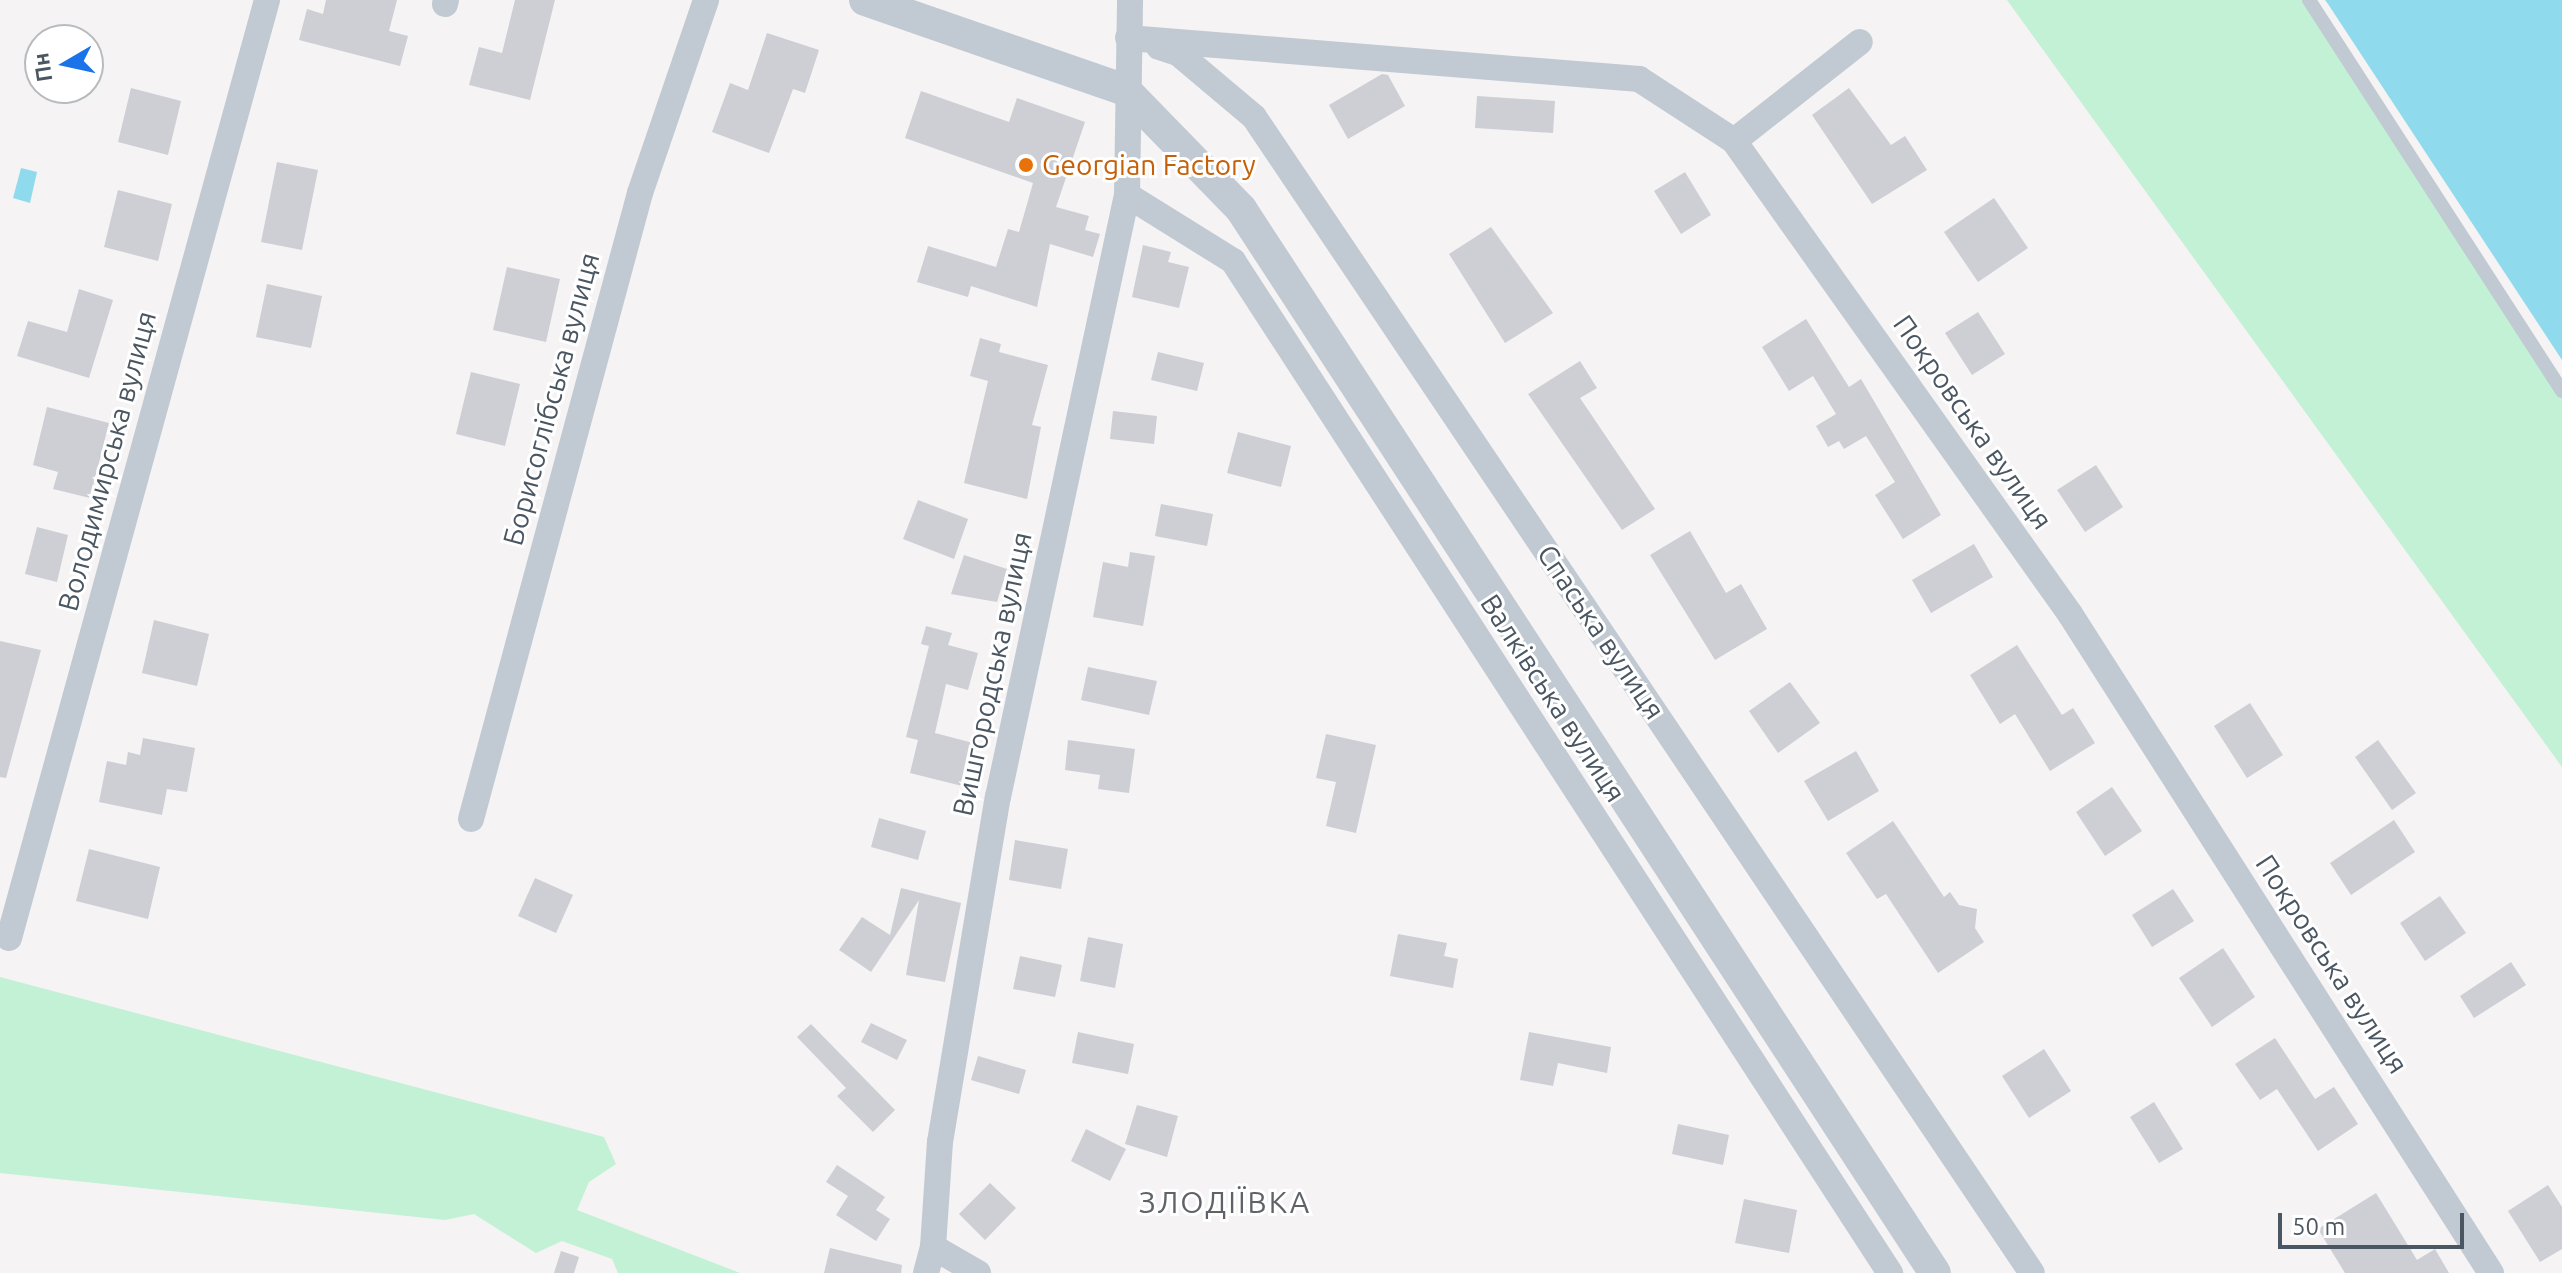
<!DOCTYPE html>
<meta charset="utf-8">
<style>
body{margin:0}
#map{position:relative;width:2562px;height:1273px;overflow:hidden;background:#f5f3f3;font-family:Ubuntu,sans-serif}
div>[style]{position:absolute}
.green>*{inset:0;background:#c3f1d5}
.water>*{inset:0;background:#90daee}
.building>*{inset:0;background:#cdcfd5}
.service>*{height:14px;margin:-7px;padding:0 7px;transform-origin:7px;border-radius:7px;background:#c1cad2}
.minor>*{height:26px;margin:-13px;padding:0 13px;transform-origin:13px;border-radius:13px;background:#c1cad2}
.tertiary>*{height:32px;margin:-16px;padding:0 16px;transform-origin:16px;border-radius:16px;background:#c1cad2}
.dots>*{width:22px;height:22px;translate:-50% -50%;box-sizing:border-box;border:4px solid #fff;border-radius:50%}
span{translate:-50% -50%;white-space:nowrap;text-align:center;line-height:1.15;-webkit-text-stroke:6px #fff;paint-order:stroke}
.food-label{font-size:28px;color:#c56008}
.left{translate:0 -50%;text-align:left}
.street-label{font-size:28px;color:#4a5661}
.neighbourhood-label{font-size:30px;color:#5f6368;letter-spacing:2px}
.north{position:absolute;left:24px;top:24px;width:80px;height:80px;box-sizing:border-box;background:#fff;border:2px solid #b7bbc0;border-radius:50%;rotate:261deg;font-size:22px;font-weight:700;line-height:32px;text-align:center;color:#4a5661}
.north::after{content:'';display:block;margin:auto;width:28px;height:36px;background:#1a73e8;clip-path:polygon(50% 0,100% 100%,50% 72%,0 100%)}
.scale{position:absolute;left:2278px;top:1213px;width:186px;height:36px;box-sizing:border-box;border:4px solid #4a5661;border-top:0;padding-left:10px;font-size:24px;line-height:28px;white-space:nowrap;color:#4a5661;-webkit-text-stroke:6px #fff;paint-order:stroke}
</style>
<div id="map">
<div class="green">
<i style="clip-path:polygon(2007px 0,2309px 0,2562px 391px,2562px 767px)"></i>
<i style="clip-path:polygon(0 977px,604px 1137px,616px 1164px,589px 1182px,577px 1210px,740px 1273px,618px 1273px,612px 1259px,562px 1241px,536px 1253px,474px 1214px,445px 1220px,0 1173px)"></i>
</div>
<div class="water">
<i style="clip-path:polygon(2325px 0,2562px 0,2562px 360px,2328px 4px)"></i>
<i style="clip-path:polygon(21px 168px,37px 172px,30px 203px,13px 198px)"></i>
</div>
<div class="building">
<i style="clip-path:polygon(326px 0,397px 0,389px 31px,408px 36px,400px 66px,299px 40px,307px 9px,323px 14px)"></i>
<i style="clip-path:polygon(515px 0,555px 0,530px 100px,469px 85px,479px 47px,502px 53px)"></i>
<i style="clip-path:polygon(767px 33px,819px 50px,805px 93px,793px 89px,769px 153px,712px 132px,730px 83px,748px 90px)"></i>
<i style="clip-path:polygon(1382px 74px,1388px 75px,1405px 106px,1348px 139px,1329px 105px)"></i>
<i style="clip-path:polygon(131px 88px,181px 101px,168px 155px,118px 142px)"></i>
<i style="clip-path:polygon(1849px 88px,1891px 145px,1905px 136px,1927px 170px,1872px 204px,1812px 115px)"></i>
<i style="clip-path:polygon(921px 91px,1009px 122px,1017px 98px,1085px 122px,1056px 207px,1089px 216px,1085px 230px,1100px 234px,1093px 257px,1050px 244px,1037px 307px,971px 286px,968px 297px,917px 282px,928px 246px,996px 267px,1008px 229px,1019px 232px,1033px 183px,905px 138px)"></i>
<i style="clip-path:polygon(1477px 96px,1555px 101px,1553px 133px,1475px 128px)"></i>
<i style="clip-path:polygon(277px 162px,318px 170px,302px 250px,261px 242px)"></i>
<i style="clip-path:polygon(1685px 172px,1711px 215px,1681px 234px,1654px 191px)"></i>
<i style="clip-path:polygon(118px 190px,172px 204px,158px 261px,104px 247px)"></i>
<i style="clip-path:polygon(1994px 198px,2028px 248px,1978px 282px,1944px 232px)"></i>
<i style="clip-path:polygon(1491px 227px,1553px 313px,1505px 343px,1449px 254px)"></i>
<i style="clip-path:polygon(1143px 245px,1171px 252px,1168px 262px,1189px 267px,1179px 308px,1132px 297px)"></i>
<i style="clip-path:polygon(507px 267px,560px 279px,546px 342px,493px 330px)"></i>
<i style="clip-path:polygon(267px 284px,322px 296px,311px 348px,256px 337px)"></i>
<i style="clip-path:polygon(79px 289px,113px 300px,89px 378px,17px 356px,28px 321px,67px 332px)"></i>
<i style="clip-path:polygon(1978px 312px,2005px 354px,1972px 375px,1945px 333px)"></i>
<i style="clip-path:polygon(1806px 319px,1849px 387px,1861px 379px,1941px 515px,1903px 539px,1875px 495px,1895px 482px,1866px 436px,1844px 449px,1839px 441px,1828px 447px,1816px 426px,1836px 414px,1813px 376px,1789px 391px,1762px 347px)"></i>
<i style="clip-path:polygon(980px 338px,1001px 344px,999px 352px,1048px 365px,1032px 425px,1041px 427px,1027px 499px,964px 483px,988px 381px,970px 376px)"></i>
<i style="clip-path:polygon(1158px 352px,1204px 363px,1197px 391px,1151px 380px)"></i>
<i style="clip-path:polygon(1580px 361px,1597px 388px,1580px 398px,1655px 509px,1622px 530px,1528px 394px)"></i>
<i style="clip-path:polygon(471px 372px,520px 384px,505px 446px,456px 434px)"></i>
<i style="clip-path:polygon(47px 407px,109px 423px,90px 498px,53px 489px,58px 472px,33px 465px)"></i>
<i style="clip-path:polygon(1113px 411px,1157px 416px,1154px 444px,1110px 439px)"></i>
<i style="clip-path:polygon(1238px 432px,1291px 446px,1281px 487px,1227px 473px)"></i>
<i style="clip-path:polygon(2096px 465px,2123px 507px,2085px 532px,2057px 490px)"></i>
<i style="clip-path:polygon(918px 500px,968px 519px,954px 559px,903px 539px)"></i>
<i style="clip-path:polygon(1161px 504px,1213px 514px,1207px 546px,1155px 536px)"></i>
<i style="clip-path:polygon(37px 527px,68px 535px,57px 582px,25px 574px)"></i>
<i style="clip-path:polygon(1690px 531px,1726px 593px,1741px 584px,1767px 629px,1715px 660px,1650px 555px)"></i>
<i style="clip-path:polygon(1974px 544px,1993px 577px,1931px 613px,1912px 580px)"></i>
<i style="clip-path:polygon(1130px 552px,1155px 556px,1143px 626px,1093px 617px,1103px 562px,1128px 567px)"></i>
<i style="clip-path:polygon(964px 555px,1007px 569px,997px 602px,951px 594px)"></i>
<i style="clip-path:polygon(154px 620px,209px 634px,197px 686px,142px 673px)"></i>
<i style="clip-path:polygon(926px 626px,952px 633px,948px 645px,978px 653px,968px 690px,946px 684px,935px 733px,977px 744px,966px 787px,910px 773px,918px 740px,906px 737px,929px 646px,921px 644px)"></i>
<i style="clip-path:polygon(0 641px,41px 650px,6px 778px,0 777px)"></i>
<i style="clip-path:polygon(2017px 645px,2062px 715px,2073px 708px,2095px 743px,2050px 771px,2015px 714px,2000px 724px,1970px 675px)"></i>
<i style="clip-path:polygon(1088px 667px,1157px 681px,1149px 715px,1081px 700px)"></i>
<i style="clip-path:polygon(1790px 682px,1820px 723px,1778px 753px,1749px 711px)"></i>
<i style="clip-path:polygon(2250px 703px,2283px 755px,2247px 778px,2214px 726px)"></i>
<i style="clip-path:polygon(1326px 734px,1376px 745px,1356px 833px,1326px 826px,1336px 782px,1316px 778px)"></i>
<i style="clip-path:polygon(143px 738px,195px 748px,187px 792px,167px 789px,162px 815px,99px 802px,107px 761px,126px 765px,128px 752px,140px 755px)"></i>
<i style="clip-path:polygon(1068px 740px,1135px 749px,1129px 793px,1098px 789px,1100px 775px,1065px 770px)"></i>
<i style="clip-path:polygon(2378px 740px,2416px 793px,2392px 810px,2355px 757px)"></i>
<i style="clip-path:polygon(1856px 751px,1879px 791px,1828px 821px,1804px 781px)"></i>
<i style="clip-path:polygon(2112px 787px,2142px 831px,2105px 856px,2076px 812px)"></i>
<i style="clip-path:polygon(879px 818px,926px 831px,918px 860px,871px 847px)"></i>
<i style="clip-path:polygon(2394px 820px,2415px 852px,2351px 895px,2330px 863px)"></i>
<i style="clip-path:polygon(1893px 821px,1944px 897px,1950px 892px,1959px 905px,1977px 909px,1975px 928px,1984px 942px,1938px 973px,1886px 894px,1877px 899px,1846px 853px)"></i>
<i style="clip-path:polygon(1015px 840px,1068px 849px,1061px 889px,1009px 880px)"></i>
<i style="clip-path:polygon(89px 849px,160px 867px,148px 919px,76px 901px)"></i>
<i style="clip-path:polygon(535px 878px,573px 895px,556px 933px,518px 916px)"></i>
<i style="clip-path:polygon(901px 888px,961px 903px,945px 982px,906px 975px,919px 900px,871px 972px,839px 950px,862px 917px,890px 935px)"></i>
<i style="clip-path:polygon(2173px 889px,2194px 921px,2152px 947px,2132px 915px)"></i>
<i style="clip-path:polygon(2440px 896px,2466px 933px,2425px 961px,2400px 923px)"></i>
<i style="clip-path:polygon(1398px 934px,1447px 943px,1444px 956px,1458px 959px,1453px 988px,1390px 976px)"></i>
<i style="clip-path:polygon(1088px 937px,1123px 944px,1115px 988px,1080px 981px)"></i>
<i style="clip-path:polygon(2223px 948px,2255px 997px,2212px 1027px,2179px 978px)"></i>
<i style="clip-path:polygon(1020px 956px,1062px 965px,1055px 997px,1013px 989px)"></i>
<i style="clip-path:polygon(2511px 962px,2526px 985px,2474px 1018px,2460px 996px)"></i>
<i style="clip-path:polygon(871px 1023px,907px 1040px,897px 1060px,861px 1042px)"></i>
<i style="clip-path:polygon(811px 1024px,895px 1110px,873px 1132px,837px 1096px,846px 1088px,797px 1037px)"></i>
<i style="clip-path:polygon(1078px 1032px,1134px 1044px,1128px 1074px,1072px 1063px)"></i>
<i style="clip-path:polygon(1529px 1032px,1611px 1047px,1607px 1073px,1558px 1063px,1553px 1086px,1520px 1080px)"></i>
<i style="clip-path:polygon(2275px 1038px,2315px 1099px,2334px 1087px,2358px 1124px,2318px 1151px,2277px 1089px,2260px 1100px,2235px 1064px)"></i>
<i style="clip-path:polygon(2044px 1049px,2071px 1091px,2029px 1118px,2002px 1076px)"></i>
<i style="clip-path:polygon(978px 1056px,1026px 1070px,1019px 1094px,971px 1080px)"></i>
<i style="clip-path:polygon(2154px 1102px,2183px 1149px,2159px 1163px,2130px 1117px)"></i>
<i style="clip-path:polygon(1137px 1105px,1178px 1116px,1167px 1157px,1125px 1144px)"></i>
<i style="clip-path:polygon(1678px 1124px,1729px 1135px,1723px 1165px,1672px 1154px)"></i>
<i style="clip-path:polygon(1086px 1129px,1126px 1149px,1110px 1181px,1071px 1161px)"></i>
<i style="clip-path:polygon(837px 1165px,885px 1197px,876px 1210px,890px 1219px,876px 1241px,836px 1215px,848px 1196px,826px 1182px)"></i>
<i style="clip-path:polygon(990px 1183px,1016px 1208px,985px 1240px,959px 1214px)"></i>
<i style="clip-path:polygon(2548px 1185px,2562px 1207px,2562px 1249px,2540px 1262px,2508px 1211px)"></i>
<i style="clip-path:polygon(2376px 1193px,2417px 1260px,2435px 1249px,2449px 1273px,2345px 1273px,2318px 1229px)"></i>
<i style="clip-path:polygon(1744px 1199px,1797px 1210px,1789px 1253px,1735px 1243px)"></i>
<i style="clip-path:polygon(830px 1248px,902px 1265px,901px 1273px,824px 1273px)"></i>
<i style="clip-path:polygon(561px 1251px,579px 1257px,574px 1273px,554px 1273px)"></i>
</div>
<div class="service">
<i style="left:2309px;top:0;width:466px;rotate:57.1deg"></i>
</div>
<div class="minor">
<i style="left:445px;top:4px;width:4px;rotate:-76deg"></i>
<i style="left:1128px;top:38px;width:513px;rotate:4.59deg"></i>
<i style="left:1639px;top:79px;width:113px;rotate:33.1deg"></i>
<i style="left:1734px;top:141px;width:580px;rotate:54.61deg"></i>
<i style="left:2070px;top:614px;width:782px;rotate:57.43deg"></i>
<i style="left:1159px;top:47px;width:20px;rotate:18deg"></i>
<i style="left:1178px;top:53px;width:99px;rotate:40.1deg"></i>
<i style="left:1254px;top:117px;width:1393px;rotate:56.06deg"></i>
<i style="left:1734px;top:141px;width:160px;rotate:-38.2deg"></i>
<i style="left:1127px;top:195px;width:125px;rotate:31.9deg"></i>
<i style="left:1233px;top:261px;width:1207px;rotate:57.01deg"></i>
<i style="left:471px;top:819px;width:648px;rotate:-74.89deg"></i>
<i style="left:640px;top:193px;width:204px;rotate:-71.1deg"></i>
<i style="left:9px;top:938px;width:973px;rotate:-74.62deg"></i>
<i style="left:933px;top:1247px;width:52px;rotate:30deg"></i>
<i style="left:926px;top:1273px;width:27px;rotate:-75deg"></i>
<i style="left:933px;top:1247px;width:105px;rotate:-86.2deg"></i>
<i style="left:940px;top:1142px;width:350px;rotate:-80.5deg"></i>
<i style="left:998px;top:797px;width:616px;rotate:-77.91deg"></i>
<i style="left:1127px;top:195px;width:195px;rotate:-89.1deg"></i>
</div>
<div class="tertiary">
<i style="left:865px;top:0;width:275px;rotate:19.1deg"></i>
<i style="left:1125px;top:90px;width:166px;rotate:45.7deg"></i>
<i style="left:1241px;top:209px;width:1270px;rotate:56.89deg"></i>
</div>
<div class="dots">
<i style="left:1026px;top:165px;background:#e8710a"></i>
</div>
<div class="food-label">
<span class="left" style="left:1042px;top:165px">Georgian Factory</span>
</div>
<div class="street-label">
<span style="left:551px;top:399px;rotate:-75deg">Борисоглібська вулиця</span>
<span style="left:1973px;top:422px;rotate:55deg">Покровська вулиця</span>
<span style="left:107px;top:461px;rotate:-75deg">Володимирська вулиця</span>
<span style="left:1601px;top:632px;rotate:56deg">Спаська вулиця</span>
<span style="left:992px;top:674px;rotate:-78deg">Вишгородська вулиця</span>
<span style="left:1553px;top:698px;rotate:57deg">Валківська вулиця</span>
<span style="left:2332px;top:964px;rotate:57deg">Покровська вулиця</span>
</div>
<div class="neighbourhood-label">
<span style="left:1225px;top:1202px">ЗЛОДІЇВКА</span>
</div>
<div class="north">Пн</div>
<div class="scale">50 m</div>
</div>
